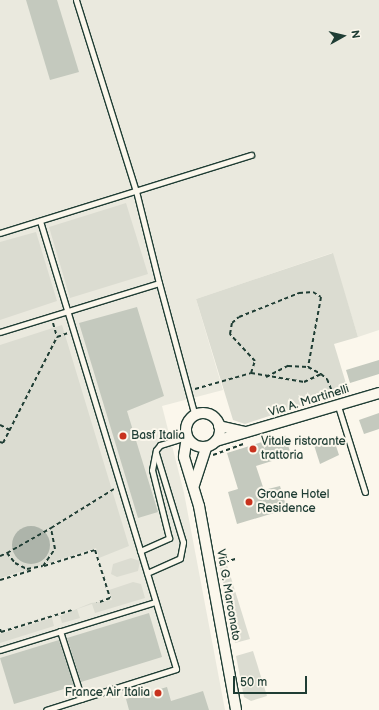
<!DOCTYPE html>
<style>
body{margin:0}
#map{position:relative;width:379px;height:710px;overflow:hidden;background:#fbf7ec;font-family:"Balsamiq Sans",sans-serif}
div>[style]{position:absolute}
.built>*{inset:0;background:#eae9de}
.green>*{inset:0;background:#dbdcd1}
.water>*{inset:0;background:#adb4aa}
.round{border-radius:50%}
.building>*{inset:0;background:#c4c9be}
.path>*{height:2px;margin-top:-1px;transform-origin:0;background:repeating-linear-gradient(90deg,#1f3d34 0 4px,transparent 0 7px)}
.roads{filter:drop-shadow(1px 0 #1f3d34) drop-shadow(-1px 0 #1f3d34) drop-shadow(0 1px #1f3d34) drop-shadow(0 -1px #1f3d34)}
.service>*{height:5px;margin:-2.5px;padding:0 2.5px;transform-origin:2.5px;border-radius:2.5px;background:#fbf7ec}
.minor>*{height:10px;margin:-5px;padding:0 5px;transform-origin:5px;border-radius:5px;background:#fbf7ec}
.minor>.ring{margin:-5px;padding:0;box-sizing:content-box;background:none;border:10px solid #fbf7ec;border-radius:50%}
.dots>*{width:11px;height:11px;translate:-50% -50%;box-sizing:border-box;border:2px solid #fbf7ec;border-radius:50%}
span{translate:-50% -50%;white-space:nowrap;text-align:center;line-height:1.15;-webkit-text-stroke:4px #fbf7ec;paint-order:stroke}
.street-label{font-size:12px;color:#1f3d34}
.poi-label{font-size:12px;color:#1f3d34}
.left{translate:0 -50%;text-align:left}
.right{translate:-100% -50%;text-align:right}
.north{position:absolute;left:323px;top:16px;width:40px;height:40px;-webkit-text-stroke:3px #fbf7ec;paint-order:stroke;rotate:82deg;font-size:11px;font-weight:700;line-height:16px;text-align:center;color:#1f3d34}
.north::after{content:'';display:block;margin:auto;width:14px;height:18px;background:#1f3d34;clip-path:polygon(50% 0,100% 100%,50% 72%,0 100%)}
.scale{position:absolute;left:233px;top:676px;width:74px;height:18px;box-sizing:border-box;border:2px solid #1f3d34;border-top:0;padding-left:5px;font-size:12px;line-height:14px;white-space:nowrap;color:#1f3d34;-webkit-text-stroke:3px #fbf7ec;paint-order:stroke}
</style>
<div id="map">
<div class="built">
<i style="clip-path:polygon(0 0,379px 0,379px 330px,358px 337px,332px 253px,196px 299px,223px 390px,162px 406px,184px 493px,225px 710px,0 710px)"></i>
</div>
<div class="green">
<i style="clip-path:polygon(126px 203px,148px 274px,70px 298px,49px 227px)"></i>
<i style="clip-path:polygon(36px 232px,57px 301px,0 320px,0 242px)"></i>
<i style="clip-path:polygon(333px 253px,358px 337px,334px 344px,348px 390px,245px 424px,233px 420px,196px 299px)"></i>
<i style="clip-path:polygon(62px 325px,129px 546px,99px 558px,96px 548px,0 578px,0 345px)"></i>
<i style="clip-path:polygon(131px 558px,140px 561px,138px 571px,117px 577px,111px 574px,113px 564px)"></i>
<i style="clip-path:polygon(227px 565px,250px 639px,235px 643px,220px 567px)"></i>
<i style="clip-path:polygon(133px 582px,141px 584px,145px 598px,95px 613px,92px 604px,77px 609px,80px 618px,62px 623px,60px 616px,91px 603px,112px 600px,109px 590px)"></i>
<i style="clip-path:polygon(52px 618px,54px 626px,0 643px,0 634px)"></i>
<i style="clip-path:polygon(253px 651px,267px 696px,251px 701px,244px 697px,236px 656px)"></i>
</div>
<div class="water">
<i class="round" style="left:12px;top:526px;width:38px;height:38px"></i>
</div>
<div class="building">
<i style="clip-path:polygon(26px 0,57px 0,79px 72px,50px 80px)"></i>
<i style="clip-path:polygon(137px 307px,164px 396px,127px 411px,158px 512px,138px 518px,79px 323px)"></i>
<i style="clip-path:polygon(379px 360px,379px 374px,350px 383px,346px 370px)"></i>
<i style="clip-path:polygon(379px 413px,379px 429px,364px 434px,359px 420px)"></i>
<i style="clip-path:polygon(285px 435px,291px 455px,256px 466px,264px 490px,280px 486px,287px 509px,237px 524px,228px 492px,238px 489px,227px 453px)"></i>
<i style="clip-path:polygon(333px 437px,339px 455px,320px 464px,313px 442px)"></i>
<i style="clip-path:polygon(149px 613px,162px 657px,81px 682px,67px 638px)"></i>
<i style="clip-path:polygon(59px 640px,74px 686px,14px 704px,0 658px)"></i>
<i style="clip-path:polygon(167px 687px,171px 701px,203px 691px,209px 710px,129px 710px,126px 699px)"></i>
</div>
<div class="path">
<i style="left:53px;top:323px;width:15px;rotate:74deg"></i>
<i style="left:57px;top:337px;width:12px;rotate:-20deg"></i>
<i style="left:251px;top:373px;width:13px;rotate:-72deg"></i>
<i style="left:255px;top:361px;width:37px;rotate:-133deg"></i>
<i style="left:230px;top:334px;width:11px;rotate:-80deg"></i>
<i style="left:232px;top:323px;width:9px;rotate:-41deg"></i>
<i style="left:239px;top:317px;width:65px;rotate:-21.8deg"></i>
<i style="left:299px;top:293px;width:14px;rotate:-4deg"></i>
<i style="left:313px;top:292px;width:9px;rotate:32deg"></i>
<i style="left:321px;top:297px;width:71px;rotate:100.5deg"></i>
<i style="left:266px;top:377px;width:25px;rotate:-27deg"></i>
<i style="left:288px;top:366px;width:20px;rotate:3deg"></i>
<i style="left:308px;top:367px;width:15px;rotate:28deg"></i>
<i style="left:195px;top:389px;width:58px;rotate:-15.9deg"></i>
<i style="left:251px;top:373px;width:54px;rotate:9.6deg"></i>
<i style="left:304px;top:382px;width:19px;rotate:-25deg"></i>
<i style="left:321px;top:374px;width:8px;rotate:40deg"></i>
<i style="left:327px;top:379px;width:18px;rotate:68deg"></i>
<i style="left:0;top:425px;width:11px;rotate:27deg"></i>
<i style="left:0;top:442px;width:3px;rotate:18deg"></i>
<i style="left:3px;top:443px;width:119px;rotate:-63deg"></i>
<i style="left:213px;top:455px;width:33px;rotate:-20deg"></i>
<i style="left:7px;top:553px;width:51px;rotate:-29.6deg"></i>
<i style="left:0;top:556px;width:8px;rotate:-23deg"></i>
<i style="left:7px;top:553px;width:13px;rotate:51deg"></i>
<i style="left:15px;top:563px;width:13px;rotate:27deg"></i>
<i style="left:27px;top:569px;width:16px;rotate:-11deg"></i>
<i style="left:43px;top:566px;width:21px;rotate:-55deg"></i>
<i style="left:55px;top:549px;width:21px;rotate:-101deg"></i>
<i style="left:51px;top:528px;width:74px;rotate:-31.8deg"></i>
<i style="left:218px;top:564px;width:18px;rotate:-16deg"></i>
<i style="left:44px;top:566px;width:53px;rotate:-17.4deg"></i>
<i style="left:95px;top:550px;width:50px;rotate:72.6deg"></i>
<i style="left:110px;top:598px;width:14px;rotate:159deg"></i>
<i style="left:0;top:580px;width:34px;rotate:-17deg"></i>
<i style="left:0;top:629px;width:3px;rotate:72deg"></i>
<i style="left:1px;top:632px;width:74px;rotate:-17.2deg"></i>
</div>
<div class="roads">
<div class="service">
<i style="left:76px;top:0;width:200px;rotate:72.6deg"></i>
<i style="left:136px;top:191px;width:95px;rotate:76deg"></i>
<i style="left:40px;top:221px;width:468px;rotate:73.1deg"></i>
<i style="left:176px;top:669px;width:136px;rotate:162.5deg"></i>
<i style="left:0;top:233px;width:263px;rotate:-17.3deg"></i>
<i style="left:0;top:332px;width:166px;rotate:-17.1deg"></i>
<i style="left:159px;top:283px;width:138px;rotate:74.9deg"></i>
<i style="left:338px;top:406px;width:90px;rotate:72.6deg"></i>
<i style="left:140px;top:551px;width:32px;rotate:-24deg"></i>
<i style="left:169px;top:538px;width:70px;rotate:-104deg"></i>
<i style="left:152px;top:470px;width:20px;rotate:-79deg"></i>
<i style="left:156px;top:450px;width:6px;rotate:-51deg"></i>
<i style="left:160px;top:445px;width:28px;rotate:-17deg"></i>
<i style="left:147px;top:573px;width:36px;rotate:-24deg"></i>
<i style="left:180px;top:558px;width:16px;rotate:-79deg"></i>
<i style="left:183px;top:542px;width:93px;rotate:-106.9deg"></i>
<i style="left:60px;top:631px;width:71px;rotate:72.1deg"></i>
<i style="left:0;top:650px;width:162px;rotate:-17.2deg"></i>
</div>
<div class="minor">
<i class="ring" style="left:186px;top:413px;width:24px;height:24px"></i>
<i style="left:219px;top:426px;width:26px;rotate:13deg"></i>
<i style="left:187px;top:437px;width:20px;rotate:99deg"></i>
<i style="left:184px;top:457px;width:51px;rotate:73deg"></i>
<i style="left:199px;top:506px;width:207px;rotate:79.7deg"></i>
<i style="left:216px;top:441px;width:170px;rotate:-16.4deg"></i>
<i style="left:194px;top:485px;width:40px;rotate:-72deg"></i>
</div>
</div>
<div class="dots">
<i style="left:123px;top:436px;background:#c8321e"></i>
<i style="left:253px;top:449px;background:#c8321e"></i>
<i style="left:249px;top:502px;background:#c8321e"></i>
<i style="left:158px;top:693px;background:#c8321e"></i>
</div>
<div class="street-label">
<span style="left:309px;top:401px;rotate:-17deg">Via A. Martinelli</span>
<span style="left:228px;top:595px;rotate:80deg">Via G. Marconato</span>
</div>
<div class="poi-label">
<span class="left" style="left:131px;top:436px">Basf Italia</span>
<span class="left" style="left:261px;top:449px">Vitale ristorante<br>trattoria</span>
<span class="left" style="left:257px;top:502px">Groane Hotel<br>Residence</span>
<span class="right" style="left:150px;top:693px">France Air Italia</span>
</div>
<div class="north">N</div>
<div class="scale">50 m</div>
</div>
